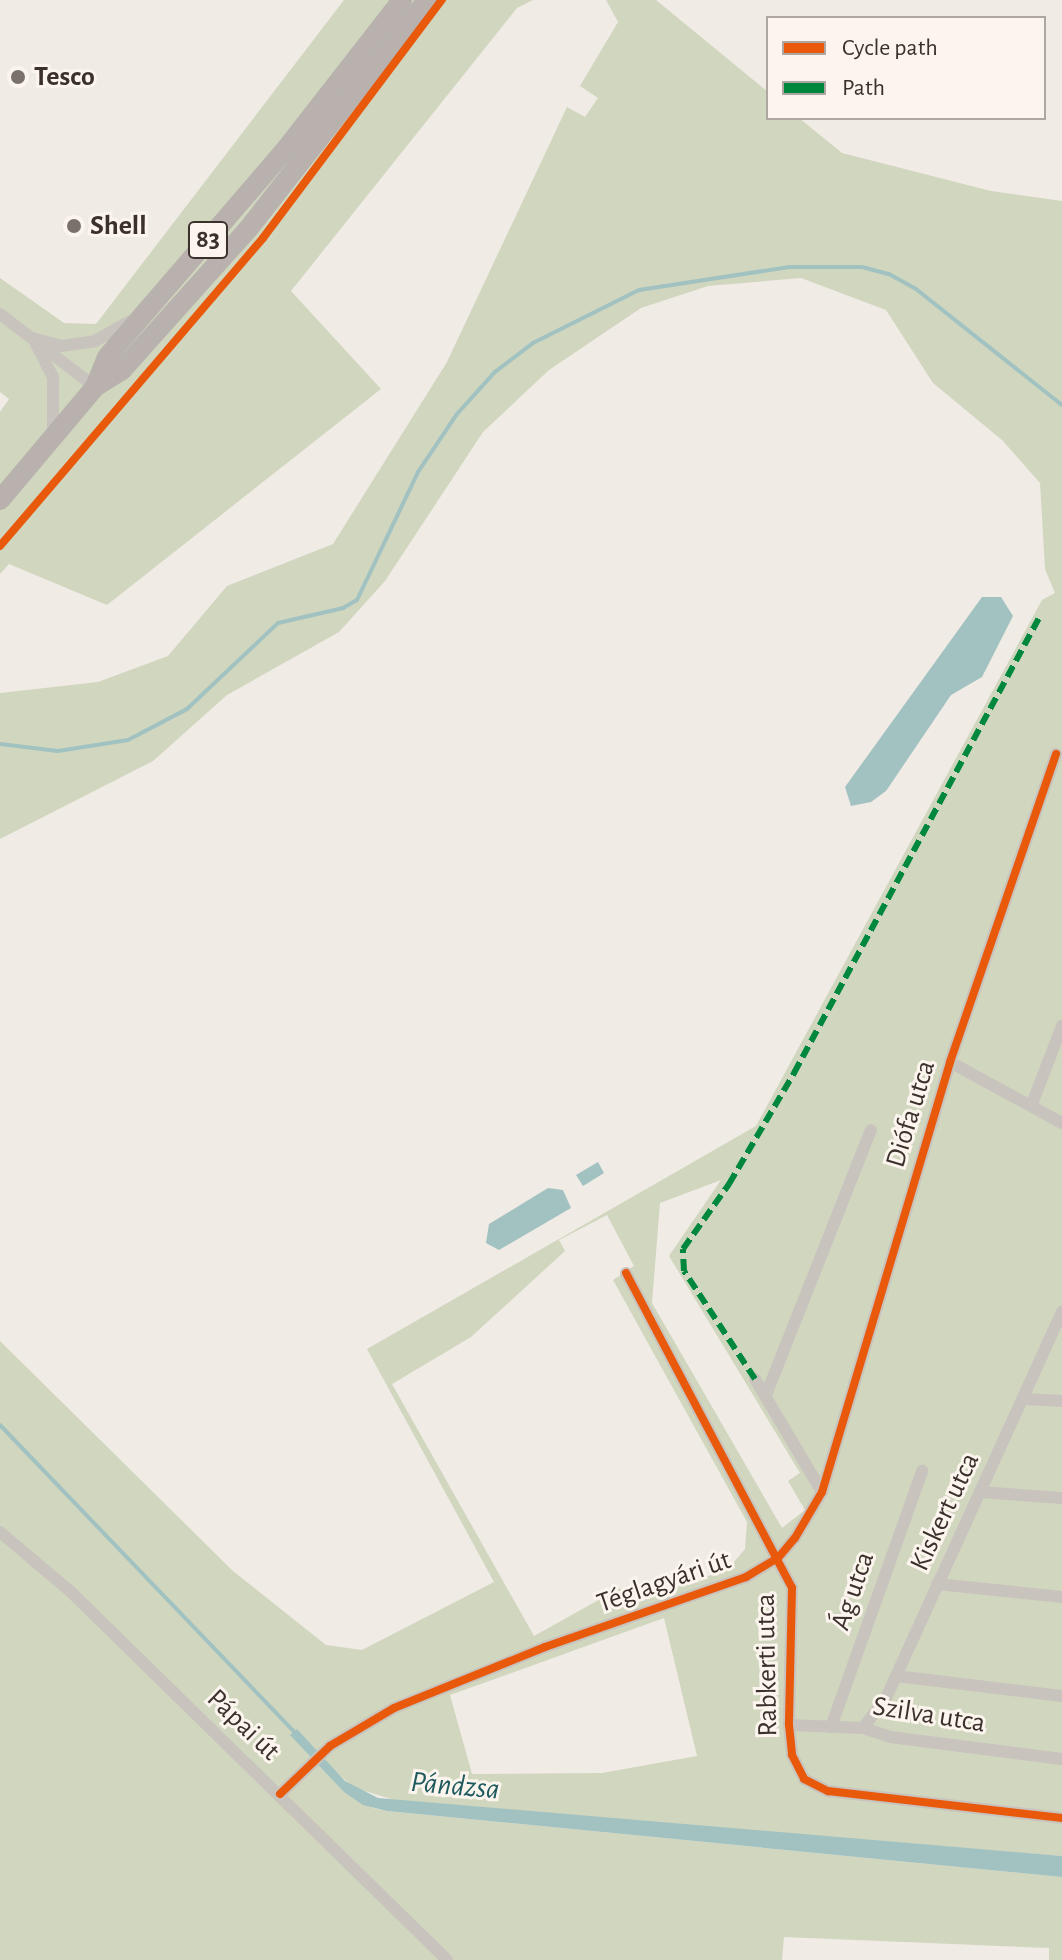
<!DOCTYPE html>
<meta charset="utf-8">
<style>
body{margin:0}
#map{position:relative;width:1062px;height:1960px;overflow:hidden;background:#f0ebe5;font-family:"Alegreya Sans",sans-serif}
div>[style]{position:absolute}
.green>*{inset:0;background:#d1d6bf}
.water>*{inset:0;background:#a1c2c1}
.stream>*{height:4px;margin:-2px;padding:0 2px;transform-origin:2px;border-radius:2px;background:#a1c2c1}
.street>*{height:12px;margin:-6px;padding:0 6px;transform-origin:6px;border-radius:6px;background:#c9c3be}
.primary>*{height:20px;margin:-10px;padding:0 10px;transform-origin:10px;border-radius:10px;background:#b8b1ad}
.quiet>*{height:6px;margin-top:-3px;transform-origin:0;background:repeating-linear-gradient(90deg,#00873e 0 12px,transparent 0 18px)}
.cycleway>*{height:8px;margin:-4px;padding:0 4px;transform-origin:4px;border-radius:4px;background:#e8590c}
.dots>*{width:22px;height:22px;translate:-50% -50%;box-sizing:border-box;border:4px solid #fbf5ee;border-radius:50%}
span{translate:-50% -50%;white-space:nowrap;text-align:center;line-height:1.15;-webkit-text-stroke:6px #fbf5ee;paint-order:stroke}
.shield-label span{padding:2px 6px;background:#fbf5ee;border:2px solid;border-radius:6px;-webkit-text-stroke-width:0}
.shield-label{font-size:26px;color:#3b302b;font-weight:700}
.poi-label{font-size:28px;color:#3b302b;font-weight:700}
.left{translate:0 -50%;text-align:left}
.street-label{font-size:28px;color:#3b302b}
.water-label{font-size:30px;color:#1f5a5e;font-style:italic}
.legend{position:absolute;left:766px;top:16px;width:280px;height:104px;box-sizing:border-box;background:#fbf5ee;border:2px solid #aea6a0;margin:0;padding:10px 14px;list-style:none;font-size:24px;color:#3b302b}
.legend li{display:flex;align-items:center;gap:16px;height:40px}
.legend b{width:40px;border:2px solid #aea6a0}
</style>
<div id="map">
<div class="green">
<i style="clip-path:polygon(344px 0,533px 0,517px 8px,291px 291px,381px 389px,107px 605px,9px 564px,0 574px,0 412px,9px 399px,0 392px,0 278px,64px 323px,96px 324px)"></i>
<i style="clip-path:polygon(evenodd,606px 0,656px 0,768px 92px,768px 118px,799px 118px,842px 153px,991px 191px,1062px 201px,1062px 1856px,401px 1802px,355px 1788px,290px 1735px,373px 1808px,387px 1811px,1062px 1877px,1062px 1960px,1049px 1960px,1049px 1948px,784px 1937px,782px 1960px,0 1960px,0 1341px,233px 1571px,326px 1645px,362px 1650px,494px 1582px,367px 1349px,756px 1126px,1042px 600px,1055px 593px,1045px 569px,1040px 483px,1002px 440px,933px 383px,886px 310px,801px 278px,708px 286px,641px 308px,549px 370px,483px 432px,385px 581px,339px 632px,227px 695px,153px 761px,0 839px,0 693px,98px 682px,168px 656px,227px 586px,333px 544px,447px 362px,567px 107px,585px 117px,598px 98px,580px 86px,618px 22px,606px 0,721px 1180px,669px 1256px,800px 1473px,788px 1481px,805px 1510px,782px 1528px,652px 1303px,660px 1203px,721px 1180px,606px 0,607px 1215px,634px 1266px,613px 1280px,747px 1522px,745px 1549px,728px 1569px,629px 1604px,620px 1588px,534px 1636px,392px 1384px,471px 1337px,565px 1251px,559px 1240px,607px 1215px,606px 0,664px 1618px,697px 1756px,602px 1773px,472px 1774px,450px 1695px,664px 1618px)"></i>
</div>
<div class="water">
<i style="clip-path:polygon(982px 597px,1001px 597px,1013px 616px,982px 677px,951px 695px,886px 791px,871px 802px,851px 806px,845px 787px)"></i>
<i style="clip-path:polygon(598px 1162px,604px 1173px,583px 1186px,576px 1175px)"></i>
<i style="clip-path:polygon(548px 1188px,563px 1190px,571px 1208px,499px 1250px,486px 1243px,489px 1224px)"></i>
<i style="clip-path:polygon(297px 1729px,345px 1781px,378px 1798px,1062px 1856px,1062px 1877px,387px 1811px,363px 1805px,344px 1792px,290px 1735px)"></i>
</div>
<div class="stream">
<i style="left:0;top:744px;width:58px;rotate:6.9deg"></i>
<i style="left:58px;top:751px;width:71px;rotate:-8.9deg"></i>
<i style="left:128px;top:740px;width:67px;rotate:-27.7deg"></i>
<i style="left:187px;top:709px;width:125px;rotate:-43.4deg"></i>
<i style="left:278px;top:623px;width:67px;rotate:-13deg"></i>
<i style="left:343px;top:608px;width:16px;rotate:-30deg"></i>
<i style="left:357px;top:600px;width:142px;rotate:-64.5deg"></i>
<i style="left:418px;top:472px;width:70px;rotate:-56.1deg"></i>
<i style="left:457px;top:414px;width:57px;rotate:-47.9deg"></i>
<i style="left:495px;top:372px;width:48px;rotate:-37.3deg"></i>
<i style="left:533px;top:343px;width:119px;rotate:-26.6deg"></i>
<i style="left:639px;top:290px;width:152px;rotate:-8.7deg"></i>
<i style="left:789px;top:267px;width:73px"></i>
<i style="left:862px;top:267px;width:28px;rotate:15deg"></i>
<i style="left:889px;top:274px;width:31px;rotate:29deg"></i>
<i style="left:916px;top:289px;width:186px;rotate:38.5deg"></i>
<i style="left:0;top:1425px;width:429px;rotate:46.2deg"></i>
</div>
<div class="street">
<i style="left:0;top:314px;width:120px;rotate:37.5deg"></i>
<i style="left:32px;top:338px;width:30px;rotate:15deg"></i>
<i style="left:61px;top:346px;width:34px;rotate:-8deg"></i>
<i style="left:95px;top:341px;width:40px;rotate:-29.7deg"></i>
<i style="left:36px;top:344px;width:38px;rotate:63deg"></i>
<i style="left:53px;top:378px;width:55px;rotate:90deg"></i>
<i style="left:950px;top:1062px;width:128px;rotate:28.6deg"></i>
<i style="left:1032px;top:1104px;width:84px;rotate:-69deg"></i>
<i style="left:626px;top:1273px;width:356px;rotate:62.2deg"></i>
<i style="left:792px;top:1588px;width:137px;rotate:91.3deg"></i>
<i style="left:789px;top:1725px;width:30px;rotate:84deg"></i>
<i style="left:792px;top:1755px;width:27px;rotate:63deg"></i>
<i style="left:804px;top:1779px;width:27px;rotate:27deg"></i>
<i style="left:828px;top:1791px;width:236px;rotate:6.6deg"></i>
<i style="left:755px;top:1379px;width:131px;rotate:59.3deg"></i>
<i style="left:766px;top:1395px;width:285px;rotate:-68.4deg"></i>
<i style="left:1024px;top:1399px;width:38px;rotate:3deg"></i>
<i style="left:980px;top:1492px;width:82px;rotate:4.2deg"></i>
<i style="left:0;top:1532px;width:93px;rotate:40.2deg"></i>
<i style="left:71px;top:1592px;width:526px;rotate:44.38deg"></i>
<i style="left:937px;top:1584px;width:126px;rotate:5.9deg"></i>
<i style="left:896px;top:1676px;width:167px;rotate:6.9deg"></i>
<i style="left:789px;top:1725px;width:74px;rotate:2.3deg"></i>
<i style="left:863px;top:1728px;width:28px;rotate:18deg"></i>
<i style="left:890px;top:1737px;width:173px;rotate:7.3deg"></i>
<i style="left:831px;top:1727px;width:272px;rotate:-70.4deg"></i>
<i style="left:863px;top:1728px;width:38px;rotate:-53deg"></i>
<i style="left:886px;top:1698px;width:425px;rotate:-65.5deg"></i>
<i style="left:280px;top:1794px;width:69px;rotate:-43.8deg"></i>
<i style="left:330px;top:1746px;width:74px;rotate:-30.7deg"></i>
<i style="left:394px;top:1708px;width:163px;rotate:-22deg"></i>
<i style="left:545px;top:1647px;width:213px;rotate:-19.2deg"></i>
<i style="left:746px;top:1577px;width:37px;rotate:-31deg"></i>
<i style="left:778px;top:1558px;width:26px;rotate:-50deg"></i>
<i style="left:795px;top:1538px;width:53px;rotate:-59.6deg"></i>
<i style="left:822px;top:1492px;width:449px;rotate:-73.4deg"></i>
<i style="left:950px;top:1062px;width:326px;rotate:-71deg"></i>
</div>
<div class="primary">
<i style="left:95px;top:387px;width:32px;rotate:-68deg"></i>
<i style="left:107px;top:357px;width:274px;rotate:-49.3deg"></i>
<i style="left:286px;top:149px;width:189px;rotate:-52.1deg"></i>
<i style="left:0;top:500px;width:148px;rotate:-49.9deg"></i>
<i style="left:95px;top:387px;width:32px;rotate:-32deg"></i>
<i style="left:122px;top:370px;width:191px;rotate:-48.2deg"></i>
<i style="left:249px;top:228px;width:289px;rotate:-52deg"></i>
</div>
<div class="quiet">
<i style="left:755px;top:1379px;width:129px;rotate:-123.3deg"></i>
<i style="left:684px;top:1271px;width:22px;rotate:-93deg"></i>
<i style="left:683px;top:1249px;width:80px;rotate:-54.7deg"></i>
<i style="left:729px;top:1184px;width:129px;rotate:-59.6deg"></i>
<i style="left:794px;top:1073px;width:517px;rotate:-61.7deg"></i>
</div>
<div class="cycleway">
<i style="left:0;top:546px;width:405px;rotate:-49.5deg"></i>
<i style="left:263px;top:238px;width:298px;rotate:-53.1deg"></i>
<i style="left:626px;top:1273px;width:356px;rotate:62.2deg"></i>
<i style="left:792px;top:1588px;width:137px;rotate:91.3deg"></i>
<i style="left:789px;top:1725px;width:30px;rotate:84deg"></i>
<i style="left:792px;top:1755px;width:27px;rotate:63deg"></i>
<i style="left:804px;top:1779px;width:27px;rotate:27deg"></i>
<i style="left:828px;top:1791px;width:236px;rotate:6.6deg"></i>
<i style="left:280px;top:1794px;width:69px;rotate:-43.8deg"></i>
<i style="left:330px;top:1746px;width:74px;rotate:-30.7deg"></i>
<i style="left:394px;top:1708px;width:163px;rotate:-22deg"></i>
<i style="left:545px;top:1647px;width:213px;rotate:-19.2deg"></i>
<i style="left:746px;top:1577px;width:37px;rotate:-31deg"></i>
<i style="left:778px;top:1558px;width:26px;rotate:-50deg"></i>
<i style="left:795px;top:1538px;width:53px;rotate:-59.6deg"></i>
<i style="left:822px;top:1492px;width:449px;rotate:-73.4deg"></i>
<i style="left:950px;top:1062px;width:326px;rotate:-71deg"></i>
</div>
<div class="dots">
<i style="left:18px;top:77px;background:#7a716c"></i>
<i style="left:74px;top:226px;background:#7a716c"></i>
</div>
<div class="shield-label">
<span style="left:208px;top:240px">83</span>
</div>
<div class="poi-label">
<span class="left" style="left:34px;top:77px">Tesco</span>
<span class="left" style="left:90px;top:226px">Shell</span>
</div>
<div class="street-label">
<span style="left:911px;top:1114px;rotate:-73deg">Diófa utca</span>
<span style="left:945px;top:1512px;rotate:-65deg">Kiskert utca</span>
<span style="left:664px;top:1582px;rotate:-19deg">Téglagyári út</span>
<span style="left:853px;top:1591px;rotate:-71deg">Ág utca</span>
<span style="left:767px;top:1665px;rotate:-91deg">Rabkerti utca</span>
<span style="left:929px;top:1715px;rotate:9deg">Szilva utca</span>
<span style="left:243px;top:1725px;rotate:44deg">Pápai út</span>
</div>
<div class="water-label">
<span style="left:455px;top:1786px;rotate:5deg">Pándzsa</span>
</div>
<ul class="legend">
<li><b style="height:10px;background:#e8590c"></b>Cycle path</li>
<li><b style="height:10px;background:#00873e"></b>Path</li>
</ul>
</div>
